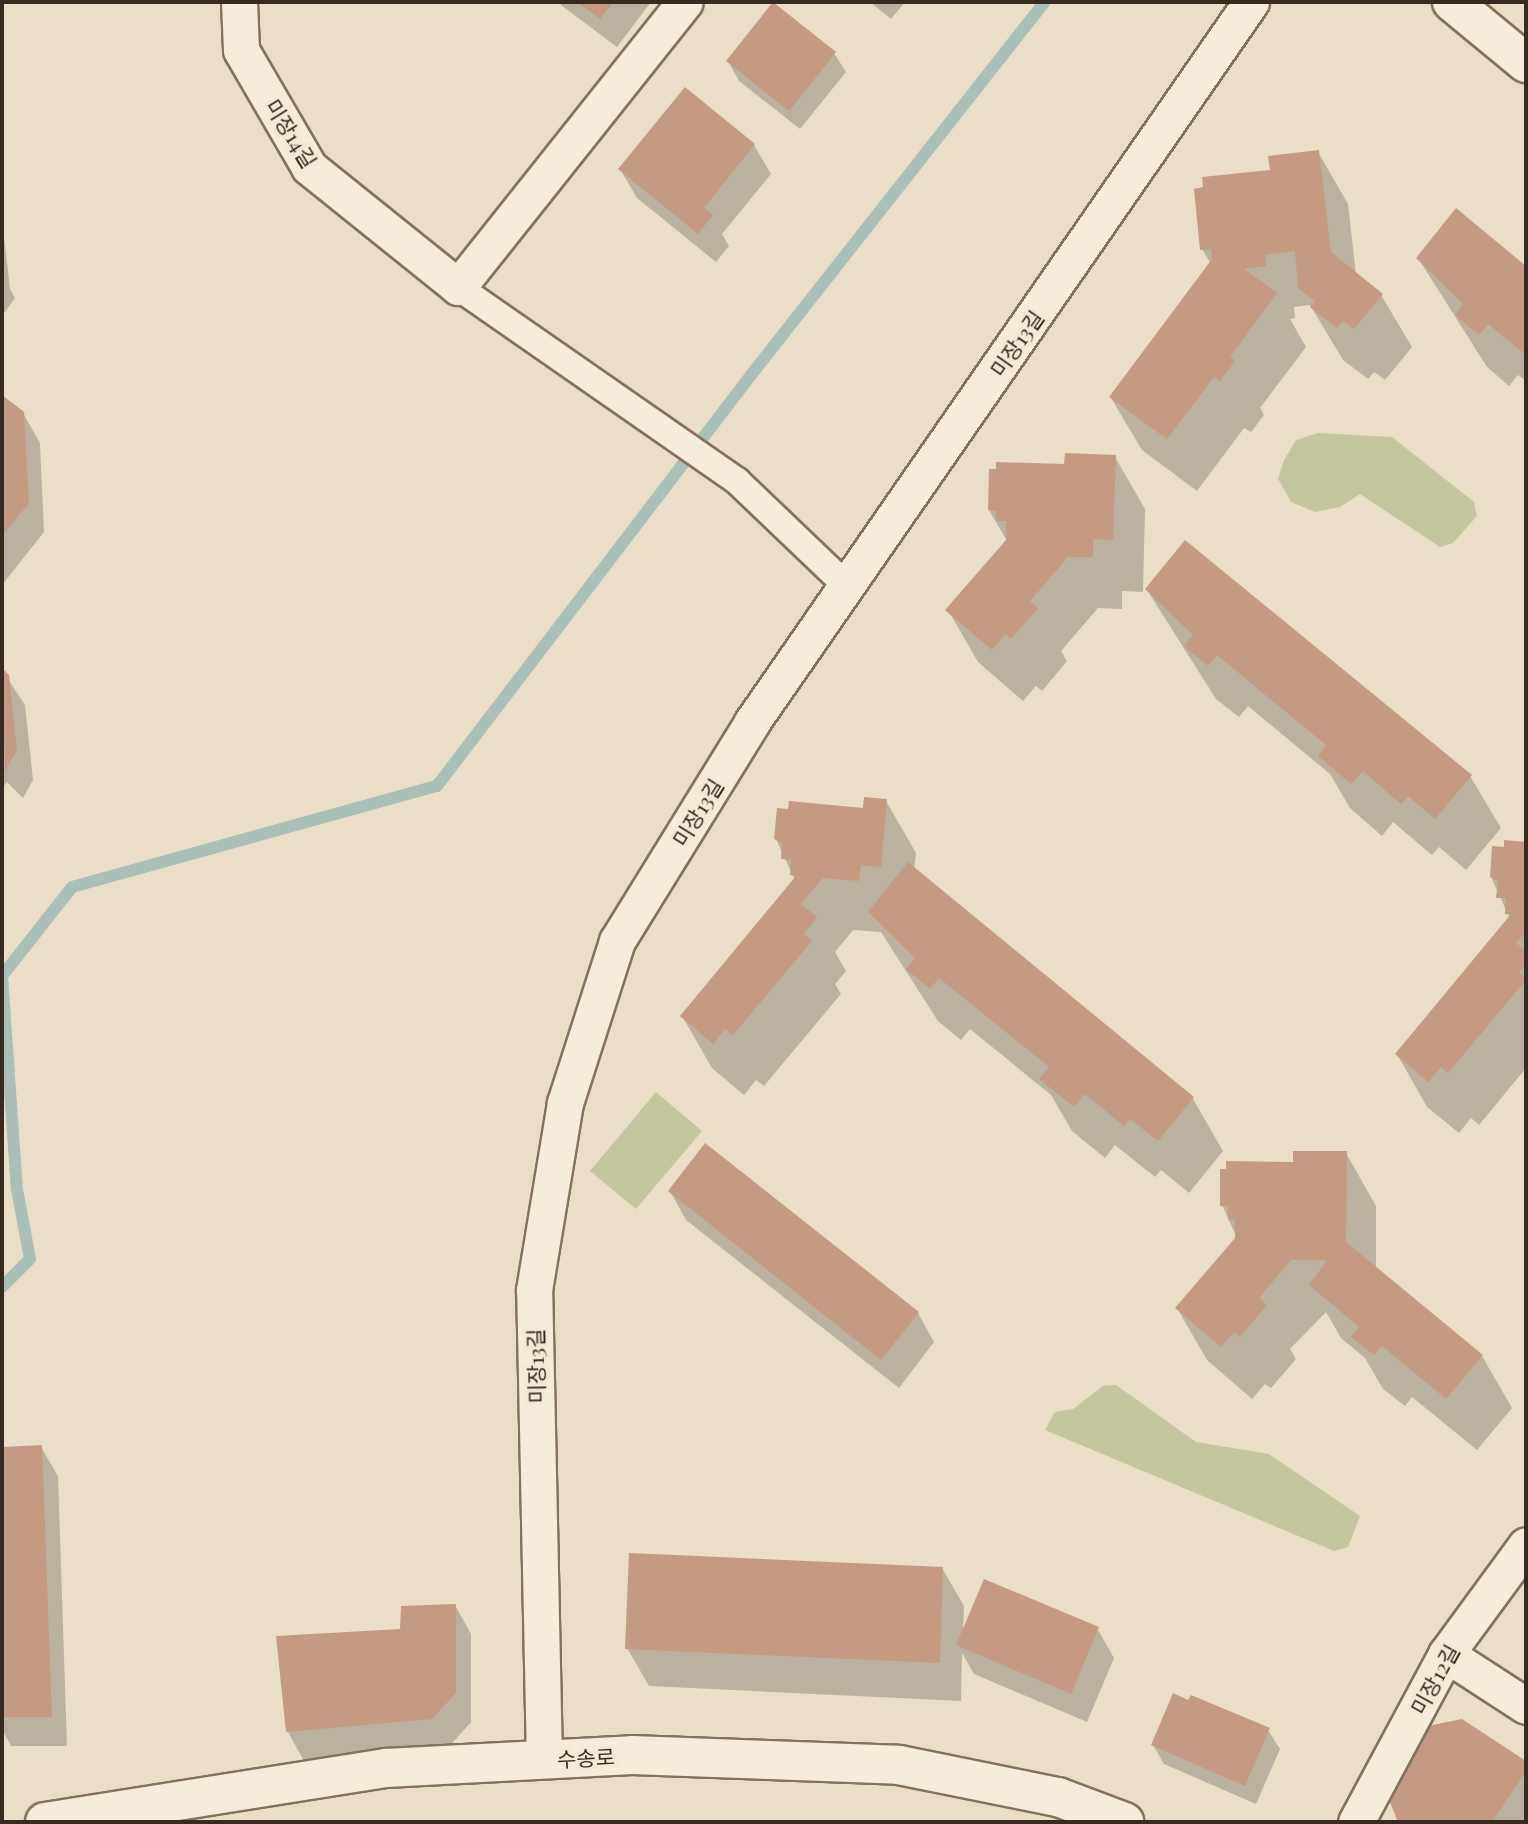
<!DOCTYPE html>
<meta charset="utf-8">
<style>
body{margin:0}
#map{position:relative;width:1528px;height:1824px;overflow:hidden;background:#eadec8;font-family:"Playfair Display","Noto Sans KR",serif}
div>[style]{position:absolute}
.green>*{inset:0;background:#c4c79d}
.shadow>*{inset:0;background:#0003}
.stream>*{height:12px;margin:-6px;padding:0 6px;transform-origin:6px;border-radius:6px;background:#a9bfb7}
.building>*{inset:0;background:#c49a82}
.roads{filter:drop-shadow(2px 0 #84715f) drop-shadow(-2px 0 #84715f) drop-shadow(0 2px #84715f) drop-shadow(0 -2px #84715f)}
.pedestrian>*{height:26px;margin:-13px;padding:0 13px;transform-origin:13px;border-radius:13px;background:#f6ecdb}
.minor>*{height:35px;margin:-17.5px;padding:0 17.5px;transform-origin:17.5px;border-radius:17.5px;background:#f6ecdb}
.tertiary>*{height:38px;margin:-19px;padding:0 19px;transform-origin:19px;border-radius:19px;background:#f6ecdb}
span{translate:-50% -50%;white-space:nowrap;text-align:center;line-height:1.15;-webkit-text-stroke:7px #f2e9d7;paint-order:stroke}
.street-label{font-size:21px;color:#362a21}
.frame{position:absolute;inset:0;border:4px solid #362a21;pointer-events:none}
</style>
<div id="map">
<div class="green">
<i style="clip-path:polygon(1318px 433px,1392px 437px,1474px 502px,1477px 516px,1453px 543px,1440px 547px,1360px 494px,1340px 507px,1315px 512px,1291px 502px,1278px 479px,1284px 460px,1296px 440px)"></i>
<i style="clip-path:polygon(656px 1092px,702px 1131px,636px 1209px,590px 1171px)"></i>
<i style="clip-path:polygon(1116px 1385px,1196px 1442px,1269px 1454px,1360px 1516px,1348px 1547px,1334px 1551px,1045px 1430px,1055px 1412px,1073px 1409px,1103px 1386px)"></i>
</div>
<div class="shadow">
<i style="clip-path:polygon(557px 2px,651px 2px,617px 47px)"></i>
<i style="clip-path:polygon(870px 2px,905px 2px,891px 19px)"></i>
<i style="clip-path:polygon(834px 53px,846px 72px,800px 129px,739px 81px,728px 61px)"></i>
<i style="clip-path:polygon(754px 145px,771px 174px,722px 234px,729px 246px,716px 262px,637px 198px,620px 169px)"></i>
<i style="clip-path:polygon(1318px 152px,1348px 204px,1356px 275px,1381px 295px,1412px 347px,1385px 380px,1374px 372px,1368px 379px,1343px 360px,1310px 305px,1294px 307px,1295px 318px,1290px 319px,1306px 347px,1260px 408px,1264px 415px,1251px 432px,1244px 428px,1197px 491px,1142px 450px,1111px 398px,1211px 264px,1202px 249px,1272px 171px)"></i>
<i style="clip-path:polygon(1457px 211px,1526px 268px,1526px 381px,1518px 375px,1509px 386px,1487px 367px,1418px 258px)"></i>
<i style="clip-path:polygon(2px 219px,10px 289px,15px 298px,2px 316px)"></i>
<i style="clip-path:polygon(2px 397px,23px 413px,40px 443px,44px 532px,2px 585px)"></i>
<i style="clip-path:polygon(1115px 457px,1145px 509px,1143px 592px,1122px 591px,1122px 609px,1098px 608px,1061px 651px,1067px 661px,1042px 691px,1036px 686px,1023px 701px,978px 662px,948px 610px,1007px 541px,989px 510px,1066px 466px)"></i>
<i style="clip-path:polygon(1147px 590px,1470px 776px,1501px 828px,1466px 870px,1439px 847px,1432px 855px,1393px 822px,1382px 836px,1350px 808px,1330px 774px,1248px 706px,1239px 717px,1216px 699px)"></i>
<i style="clip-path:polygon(2px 670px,25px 705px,33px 780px,23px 798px,7px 782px,2px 788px)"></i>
<i style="clip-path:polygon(886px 801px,916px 853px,914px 870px,1193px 1099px,1223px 1151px,1189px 1193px,1161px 1170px,1155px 1177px,1115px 1145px,1105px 1158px,1072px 1131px,1051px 1095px,970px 1029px,961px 1040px,938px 1021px,881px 932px,853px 930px,835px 952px,846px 971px,835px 984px,841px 994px,764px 1086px,756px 1080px,744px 1095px,712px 1068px,682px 1016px,795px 880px,776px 839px)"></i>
<i style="clip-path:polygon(1506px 842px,1526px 843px,1526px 1068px,1479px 1125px,1471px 1118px,1459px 1133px,1427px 1107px,1397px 1054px,1510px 919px,1491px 877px)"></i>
<i style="clip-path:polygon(1346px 1153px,1376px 1206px,1376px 1269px,1482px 1356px,1512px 1408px,1477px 1450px,1412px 1397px,1405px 1406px,1383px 1389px,1365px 1358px,1341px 1338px,1326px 1312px,1290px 1349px,1296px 1359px,1271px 1388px,1265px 1384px,1252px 1399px,1207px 1360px,1177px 1308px,1237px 1238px,1222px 1205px,1294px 1164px)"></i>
<i style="clip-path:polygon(670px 1191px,918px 1313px,934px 1342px,899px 1388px,686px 1220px)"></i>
<i style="clip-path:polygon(41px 1447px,58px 1476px,67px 1746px,11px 1746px,2px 1729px,2px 1449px)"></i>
<i style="clip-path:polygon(942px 1568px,964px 1606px,963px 1631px,1097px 1628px,1114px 1658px,1087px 1722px,974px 1674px,962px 1653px,961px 1701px,649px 1686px,627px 1648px)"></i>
<i style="clip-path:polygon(455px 1605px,471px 1634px,471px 1722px,448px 1748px,304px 1761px,288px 1732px,401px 1631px)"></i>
<i style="clip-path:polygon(1462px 1720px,1526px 1763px,1526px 1822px,1400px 1822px,1389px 1796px)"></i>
<i style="clip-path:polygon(1268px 1730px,1280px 1749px,1256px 1804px,1164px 1764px,1153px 1745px)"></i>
</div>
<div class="stream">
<i style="left:2px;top:976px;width:113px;rotate:-51.8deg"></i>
<i style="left:72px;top:887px;width:379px;rotate:-15.5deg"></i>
<i style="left:437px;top:786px;width:517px;rotate:-52.62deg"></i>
<i style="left:751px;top:375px;width:475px;rotate:-51.8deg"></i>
<i style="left:2px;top:976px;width:214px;rotate:86deg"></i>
<i style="left:17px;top:1189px;width:71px;rotate:79.5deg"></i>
<i style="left:30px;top:1259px;width:40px;rotate:135deg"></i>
</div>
<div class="building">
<i style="clip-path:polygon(577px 2px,613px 2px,600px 19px)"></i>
<i style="clip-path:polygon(773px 2px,836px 52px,789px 111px,726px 61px)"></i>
<i style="clip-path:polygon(685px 87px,755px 144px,704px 208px,713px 215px,698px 234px,618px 169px)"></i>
<i style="clip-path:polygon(1319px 150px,1331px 252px,1383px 294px,1354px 329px,1343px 321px,1337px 328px,1310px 307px,1315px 301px,1298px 288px,1295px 251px,1265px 255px,1266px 266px,1244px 269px,1277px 293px,1230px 357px,1235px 361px,1220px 381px,1214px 377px,1167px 439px,1109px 397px,1212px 259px,1211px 249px,1200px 250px,1194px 189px,1203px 187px,1202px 177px,1270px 170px,1268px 156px)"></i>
<i style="clip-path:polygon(1456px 208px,1526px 266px,1526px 355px,1488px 324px,1479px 335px,1455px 315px,1463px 304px,1416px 258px)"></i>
<i style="clip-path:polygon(2px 395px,24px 412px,29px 503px,2px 536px)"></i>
<i style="clip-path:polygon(1065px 453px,1116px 455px,1113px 540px,1093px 539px,1093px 557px,1068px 557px,1030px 601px,1038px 608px,1011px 639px,1005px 634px,992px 650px,945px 610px,1006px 540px,1006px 521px,996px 521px,996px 511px,988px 510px,989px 469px,996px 469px,996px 462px,1064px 464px)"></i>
<i style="clip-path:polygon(1185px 540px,1472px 775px,1435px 819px,1408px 796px,1401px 804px,1363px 771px,1351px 784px,1318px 756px,1326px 745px,1217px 655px,1208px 666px,1184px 646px,1193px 635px,1145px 589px)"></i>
<i style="clip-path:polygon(2px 668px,9px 675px,17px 750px,5px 771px)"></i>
<i style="clip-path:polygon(864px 797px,887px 799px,881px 867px,861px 865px,859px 881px,823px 878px,801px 904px,817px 917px,804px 934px,812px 941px,733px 1035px,725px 1029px,713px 1044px,680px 1016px,796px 876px,790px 875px,791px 860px,781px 859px,782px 843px,774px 839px,777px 808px,788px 809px,789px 801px,863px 808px)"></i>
<i style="clip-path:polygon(1504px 840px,1526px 842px,1526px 931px,1516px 943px,1526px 951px,1526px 963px,1519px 972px,1526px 980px,1448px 1073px,1441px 1067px,1428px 1082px,1395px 1054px,1511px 914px,1505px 914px,1506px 898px,1496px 898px,1498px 881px,1490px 877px,1492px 846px,1504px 847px)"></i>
<i style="clip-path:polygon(908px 862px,1194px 1097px,1158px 1141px,1130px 1119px,1124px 1126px,1085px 1094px,1074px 1107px,1039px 1079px,1049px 1067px,939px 978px,930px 989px,906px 969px,915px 958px,868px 912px)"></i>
<i style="clip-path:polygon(705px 1143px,919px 1312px,881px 1360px,668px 1191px)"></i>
<i style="clip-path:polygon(1293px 1151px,1347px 1151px,1346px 1242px,1483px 1355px,1446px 1399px,1382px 1346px,1374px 1355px,1351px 1337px,1359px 1327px,1309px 1285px,1327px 1260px,1291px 1260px,1259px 1298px,1267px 1305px,1240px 1337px,1234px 1332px,1221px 1347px,1175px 1308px,1235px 1238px,1235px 1219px,1228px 1220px,1228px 1206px,1220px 1206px,1220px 1169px,1226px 1169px,1226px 1161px,1293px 1162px)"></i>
<i style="clip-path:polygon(42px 1445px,52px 1717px,2px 1717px,2px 1447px)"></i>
<i style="clip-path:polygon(629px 1553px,943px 1567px,940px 1663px,625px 1649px)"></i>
<i style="clip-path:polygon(984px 1579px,1099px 1627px,1071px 1694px,956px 1645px)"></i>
<i style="clip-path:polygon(456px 1604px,456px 1693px,432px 1719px,286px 1732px,276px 1636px,400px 1629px,401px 1606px)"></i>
<i style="clip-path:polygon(1173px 1693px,1188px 1700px,1191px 1695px,1270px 1728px,1245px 1786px,1151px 1745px)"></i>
<i style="clip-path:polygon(1462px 1719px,1526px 1761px,1526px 1771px,1492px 1822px,1398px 1822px,1387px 1795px,1428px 1726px)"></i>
</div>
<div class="roads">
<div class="pedestrian">
<i style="left:458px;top:287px;width:340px;rotate:34.8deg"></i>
<i style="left:737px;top:481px;width:152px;rotate:43.7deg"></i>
</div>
<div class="minor">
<i style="left:239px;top:2px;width:48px;rotate:87.6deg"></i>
<i style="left:241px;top:50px;width:135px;rotate:59.8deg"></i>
<i style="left:309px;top:167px;width:191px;rotate:38.8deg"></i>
<i style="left:458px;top:287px;width:364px;rotate:-51.5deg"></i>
<i style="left:1446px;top:1654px;width:95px;rotate:33deg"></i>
<i style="left:544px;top:1760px;width:470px;rotate:-91.2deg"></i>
<i style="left:534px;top:1290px;width:190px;rotate:-80.6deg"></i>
<i style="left:565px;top:1103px;width:170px;rotate:-72.2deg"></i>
<i style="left:617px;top:941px;width:257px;rotate:-58.3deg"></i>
<i style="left:752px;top:722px;width:876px;rotate:-55.28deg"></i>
<i style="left:1356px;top:1822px;width:191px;rotate:-61.8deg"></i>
<i style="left:1446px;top:1654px;width:135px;rotate:-53.7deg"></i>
</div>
<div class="tertiary">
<i style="left:1452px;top:2px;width:96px;rotate:39.5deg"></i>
<i style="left:45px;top:1822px;width:345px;rotate:-9deg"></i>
<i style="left:386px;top:1768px;width:246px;rotate:-3deg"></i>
<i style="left:632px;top:1755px;width:267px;rotate:2.1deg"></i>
<i style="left:899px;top:1765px;width:162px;rotate:11.4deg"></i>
<i style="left:1058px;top:1797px;width:71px;rotate:20.7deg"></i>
</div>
</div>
<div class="street-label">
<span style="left:292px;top:133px;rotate:58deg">미장14길</span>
<span style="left:1016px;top:343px;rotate:-55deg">미장13길</span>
<span style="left:697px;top:812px;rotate:-58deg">미장13길</span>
<span style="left:535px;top:1366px;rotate:-91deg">미장13길</span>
<span style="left:1434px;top:1679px;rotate:-61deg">미장12길</span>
<span style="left:586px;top:1757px;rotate:-3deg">수송로</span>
</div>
<div class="frame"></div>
</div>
